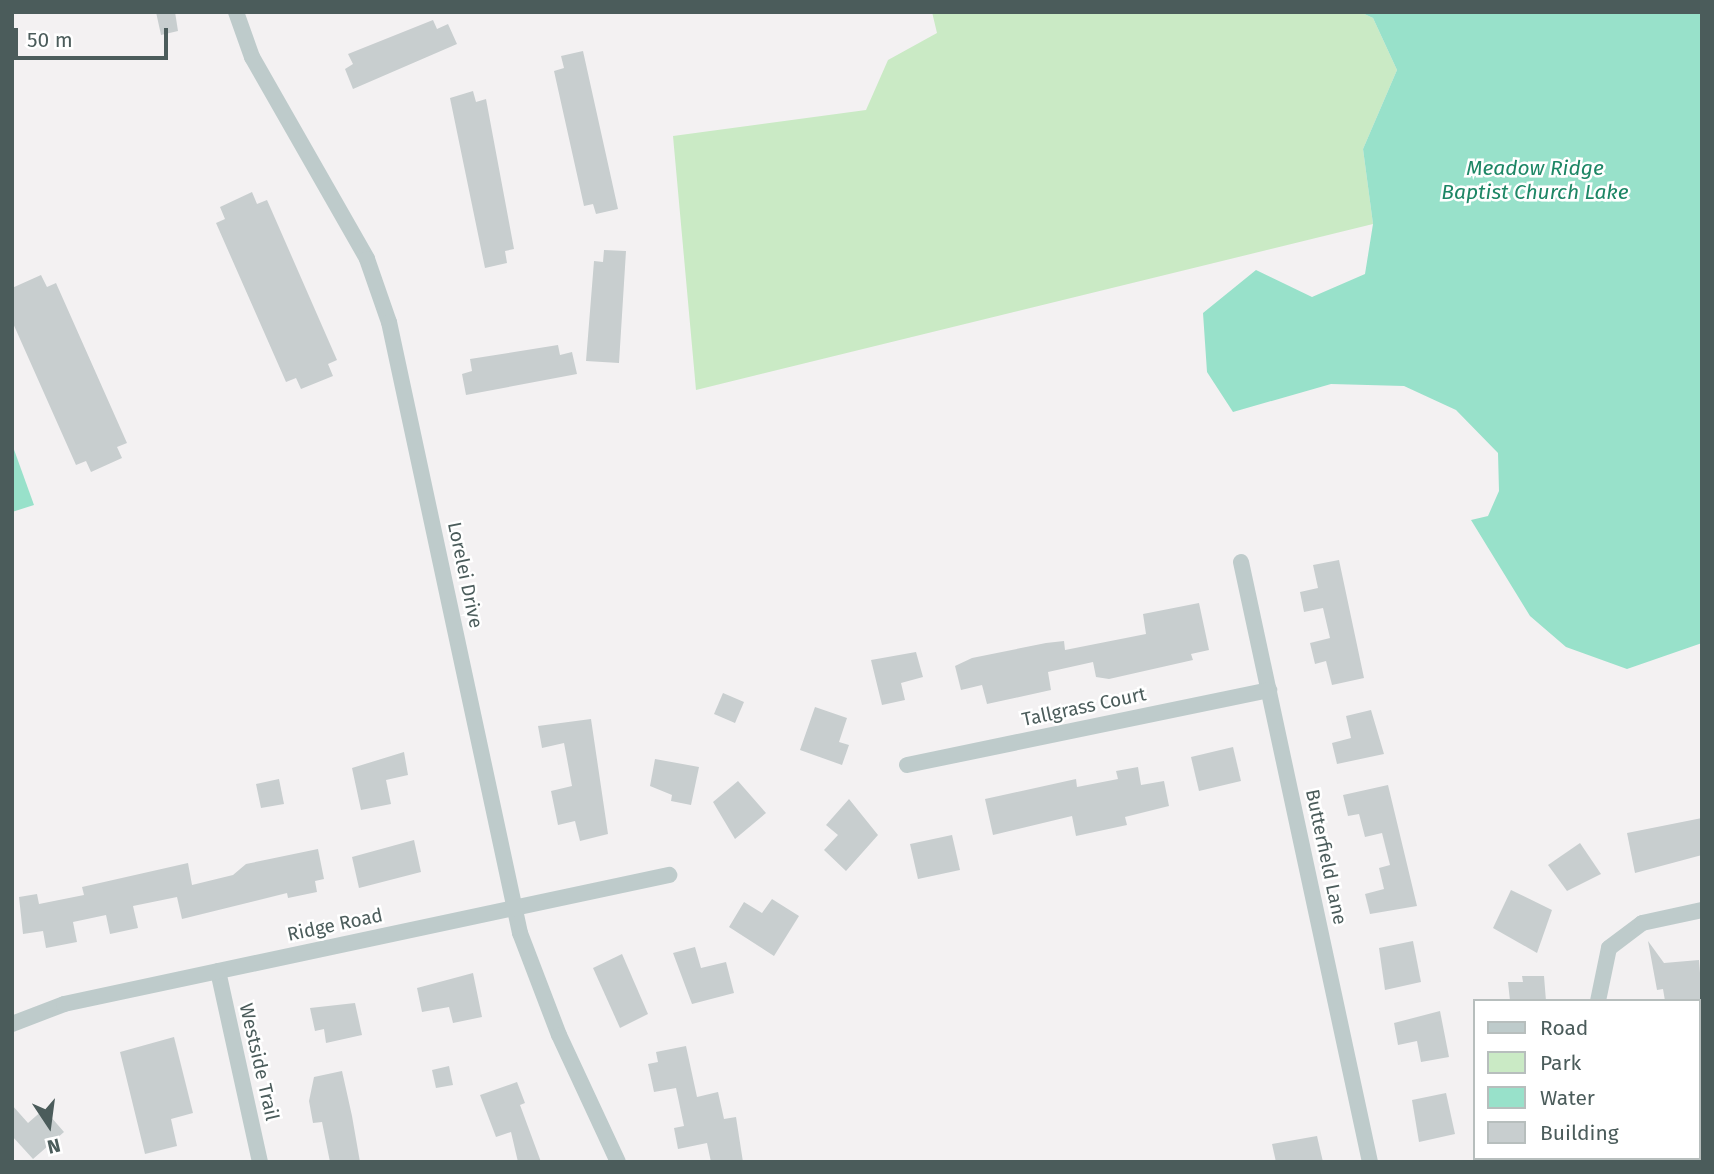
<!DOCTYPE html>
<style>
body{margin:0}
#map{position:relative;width:1714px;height:1174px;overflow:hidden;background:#f3f1f2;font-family:"Fira Sans",sans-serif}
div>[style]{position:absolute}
.green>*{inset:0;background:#caeac5}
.water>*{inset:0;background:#98e1ca}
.building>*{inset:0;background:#c8cecf}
.street>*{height:16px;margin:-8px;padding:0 8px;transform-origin:8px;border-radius:8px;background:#becbcb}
span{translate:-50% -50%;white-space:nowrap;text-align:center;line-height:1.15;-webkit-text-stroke:5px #fff;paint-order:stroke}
.street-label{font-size:19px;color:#4b5c5b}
.water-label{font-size:21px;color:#1d8665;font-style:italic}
.frame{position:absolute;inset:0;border:14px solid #4b5c5b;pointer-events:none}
.legend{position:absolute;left:1473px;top:999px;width:228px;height:161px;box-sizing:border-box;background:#fff;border:2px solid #b7bebd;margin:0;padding:9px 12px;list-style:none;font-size:21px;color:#4b5c5b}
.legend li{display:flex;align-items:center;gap:14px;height:35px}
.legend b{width:35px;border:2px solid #b7bebd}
.north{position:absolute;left:14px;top:1090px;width:70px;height:70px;-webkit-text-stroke:5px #fff;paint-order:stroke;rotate:167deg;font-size:19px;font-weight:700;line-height:28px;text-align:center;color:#4b5c5b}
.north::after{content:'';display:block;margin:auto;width:24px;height:32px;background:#4b5c5b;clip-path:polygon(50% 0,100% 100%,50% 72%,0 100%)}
.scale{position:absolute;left:14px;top:28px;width:154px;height:32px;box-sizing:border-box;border:4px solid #4b5c5b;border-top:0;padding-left:9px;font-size:21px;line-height:24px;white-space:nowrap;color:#4b5c5b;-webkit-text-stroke:5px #fff;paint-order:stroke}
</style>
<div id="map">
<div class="green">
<i style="clip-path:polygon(932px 12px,1360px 12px,1373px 18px,1397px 70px,1363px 149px,1373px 224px,696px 390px,673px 136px,866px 110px,888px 60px,937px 33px)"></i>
</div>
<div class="water">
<i style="clip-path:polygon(1360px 12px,1702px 12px,1702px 643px,1627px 669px,1566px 647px,1530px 616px,1471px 520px,1488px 516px,1499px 491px,1498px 453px,1456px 410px,1404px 386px,1331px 384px,1233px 412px,1207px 372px,1203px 313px,1256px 270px,1312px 297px,1365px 274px,1373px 224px,1363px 149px,1397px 70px,1373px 18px)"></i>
<i style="clip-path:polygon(12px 444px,34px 505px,12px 512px)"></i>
</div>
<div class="building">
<i style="clip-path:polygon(156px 12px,175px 12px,178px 31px,161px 35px)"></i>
<i style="clip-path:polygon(433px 20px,437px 29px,448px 24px,457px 44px,353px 89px,345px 69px,353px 64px,348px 54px)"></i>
<i style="clip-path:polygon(583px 51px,618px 209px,596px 214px,593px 204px,584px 206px,554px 71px,564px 68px,561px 56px)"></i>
<i style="clip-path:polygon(473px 91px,476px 102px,486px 99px,514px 249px,505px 251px,507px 263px,485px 268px,450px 98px)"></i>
<i style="clip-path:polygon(252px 192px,257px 204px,267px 200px,337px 360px,328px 364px,333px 376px,301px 389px,296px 378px,286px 382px,216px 223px,225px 219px,220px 207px)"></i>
<i style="clip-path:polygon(604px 250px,626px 251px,619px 363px,586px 361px,594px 261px,603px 262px)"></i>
<i style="clip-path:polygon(41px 275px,47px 287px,56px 283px,127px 443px,117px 447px,122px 458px,91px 472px,86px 461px,76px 465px,12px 321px,12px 288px)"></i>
<i style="clip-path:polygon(558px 345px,560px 355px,572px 352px,577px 374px,466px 395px,462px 374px,472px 371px,470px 359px)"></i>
<i style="clip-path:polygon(1339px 560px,1364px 678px,1332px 685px,1326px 661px,1315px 664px,1310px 643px,1330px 638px,1323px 608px,1304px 612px,1300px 592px,1318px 588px,1313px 565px)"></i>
<i style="clip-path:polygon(1199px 603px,1209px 650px,1191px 654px,1193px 660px,1109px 679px,1096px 677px,1093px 662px,1048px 672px,1051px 690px,987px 704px,982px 685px,961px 690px,955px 666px,972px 658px,1046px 643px,1064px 641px,1065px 650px,1146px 634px,1143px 614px)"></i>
<i style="clip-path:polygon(916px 652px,923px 677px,901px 683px,905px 700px,882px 705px,871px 660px)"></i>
<i style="clip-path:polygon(723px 693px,744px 702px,735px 723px,714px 714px)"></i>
<i style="clip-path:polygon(815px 707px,847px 718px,839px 742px,849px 745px,842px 765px,800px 750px)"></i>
<i style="clip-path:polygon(1371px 710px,1384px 754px,1337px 764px,1332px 743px,1351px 738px,1346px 716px)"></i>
<i style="clip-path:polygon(591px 719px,608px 834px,580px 841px,575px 821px,558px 825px,551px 791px,572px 786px,564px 743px,542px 748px,538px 726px)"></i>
<i style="clip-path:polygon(1233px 747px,1241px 781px,1199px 791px,1191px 757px)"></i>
<i style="clip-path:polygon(404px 752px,408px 775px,386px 780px,391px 804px,361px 810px,352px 768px)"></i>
<i style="clip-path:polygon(655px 759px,699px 767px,691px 805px,671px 801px,672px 795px,650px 786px)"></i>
<i style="clip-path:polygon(1138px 767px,1141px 785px,1164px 781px,1169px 806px,1125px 817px,1127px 825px,1076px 836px,1072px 816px,993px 835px,985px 799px,1076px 779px,1077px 787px,1118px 779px,1116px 771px)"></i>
<i style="clip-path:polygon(279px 779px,284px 804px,261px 808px,256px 784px)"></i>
<i style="clip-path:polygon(738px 781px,766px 813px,735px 839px,713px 802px)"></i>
<i style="clip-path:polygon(1388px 785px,1417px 906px,1370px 914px,1365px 894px,1384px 889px,1379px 868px,1390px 865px,1382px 833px,1365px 837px,1359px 814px,1348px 816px,1343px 795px)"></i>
<i style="clip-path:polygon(849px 799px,878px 835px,846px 871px,824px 850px,838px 835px,826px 825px)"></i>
<i style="clip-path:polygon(1702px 818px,1702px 855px,1635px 873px,1627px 833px)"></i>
<i style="clip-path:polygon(952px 835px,960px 870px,918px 879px,910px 844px)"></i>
<i style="clip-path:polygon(414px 840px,421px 872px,359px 888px,352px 857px)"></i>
<i style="clip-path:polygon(1580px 843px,1601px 874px,1567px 891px,1548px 865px)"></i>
<i style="clip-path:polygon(318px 849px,324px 879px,315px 881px,317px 892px,288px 898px,287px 893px,182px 919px,177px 897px,133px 906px,138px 928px,110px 934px,106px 915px,73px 922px,77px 942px,46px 948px,43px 931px,23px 934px,19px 897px,37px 894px,39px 904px,84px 895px,82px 887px,188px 863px,192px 885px,233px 875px,246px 864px)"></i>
<i style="clip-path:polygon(1511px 890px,1552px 910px,1537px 953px,1493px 928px)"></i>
<i style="clip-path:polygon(772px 899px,799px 916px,774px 956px,729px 927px,744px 902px,762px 913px)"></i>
<i style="clip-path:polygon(1413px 941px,1421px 982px,1385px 990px,1379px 948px)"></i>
<i style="clip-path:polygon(1648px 941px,1664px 963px,1699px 960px,1702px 999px,1665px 1001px,1663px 989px,1657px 990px)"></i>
<i style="clip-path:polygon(695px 947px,701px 968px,726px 962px,734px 993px,692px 1004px,673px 953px)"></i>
<i style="clip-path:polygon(622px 954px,648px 1014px,620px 1028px,593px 968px)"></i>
<i style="clip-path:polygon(473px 973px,482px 1017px,453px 1023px,449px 1007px,422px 1012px,417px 988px)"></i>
<i style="clip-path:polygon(1522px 976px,1544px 976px,1546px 1001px,1510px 1001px,1508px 982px,1523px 982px)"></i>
<i style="clip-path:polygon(355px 1003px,362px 1035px,326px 1043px,324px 1029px,315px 1031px,310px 1008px)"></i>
<i style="clip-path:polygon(1440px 1011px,1449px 1057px,1421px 1062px,1417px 1041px,1398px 1045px,1394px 1023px)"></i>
<i style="clip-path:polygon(174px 1037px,193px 1113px,171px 1119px,177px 1146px,145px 1154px,120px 1052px)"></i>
<i style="clip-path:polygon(686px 1046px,697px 1097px,718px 1092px,724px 1119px,736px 1117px,743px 1162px,711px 1162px,707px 1143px,678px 1149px,674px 1128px,684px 1126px,676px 1088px,654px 1092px,648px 1064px,658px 1062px,656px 1052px)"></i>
<i style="clip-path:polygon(449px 1066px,453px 1085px,436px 1088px,432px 1070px)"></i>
<i style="clip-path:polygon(342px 1071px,352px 1116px,360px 1162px,330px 1162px,322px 1122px,313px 1123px,309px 1101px,314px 1077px)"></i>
<i style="clip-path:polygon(517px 1082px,525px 1103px,520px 1105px,541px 1162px,518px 1162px,511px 1132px,496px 1137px,480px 1095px)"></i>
<i style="clip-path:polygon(1446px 1093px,1455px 1134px,1419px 1142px,1412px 1100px)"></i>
<i style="clip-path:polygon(12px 1105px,28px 1123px,44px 1109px,64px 1132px,33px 1159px,12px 1136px)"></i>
<i style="clip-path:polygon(1317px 1136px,1323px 1162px,1276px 1162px,1272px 1144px)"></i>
</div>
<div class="street">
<i style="left:236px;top:12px;width:48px;rotate:70.4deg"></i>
<i style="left:252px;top:57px;width:232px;rotate:60.3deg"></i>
<i style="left:367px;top:259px;width:67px;rotate:70.8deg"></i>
<i style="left:389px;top:322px;width:625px;rotate:77.9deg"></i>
<i style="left:520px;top:933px;width:109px;rotate:69.1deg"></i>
<i style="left:559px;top:1035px;width:140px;rotate:65.1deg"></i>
<i style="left:1241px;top:562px;width:614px;rotate:77.87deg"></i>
<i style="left:907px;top:765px;width:370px;rotate:-11.7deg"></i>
<i style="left:218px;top:971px;width:196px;rotate:77.6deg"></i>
<i style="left:1598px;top:1001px;width:54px;rotate:-78.3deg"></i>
<i style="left:1609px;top:948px;width:41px;rotate:-37.1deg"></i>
<i style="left:1642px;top:923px;width:61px;rotate:-12.2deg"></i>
<i style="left:12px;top:1024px;width:56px;rotate:-21deg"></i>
<i style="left:64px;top:1004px;width:619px;rotate:-12.04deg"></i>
<i style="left:1637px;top:1158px;width:4px;rotate:76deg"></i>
</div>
<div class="street-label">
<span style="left:465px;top:575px;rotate:78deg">Lorelei Drive</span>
<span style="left:1084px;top:707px;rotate:-12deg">Tallgrass Court</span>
<span style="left:1326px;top:857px;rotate:78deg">Butterfield Lane</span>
<span style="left:335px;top:925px;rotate:-12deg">Ridge Road</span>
<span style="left:259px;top:1062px;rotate:77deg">Westside Trail</span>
</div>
<div class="water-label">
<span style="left:1535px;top:180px">Meadow Ridge<br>Baptist Church Lake</span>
</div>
<div class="frame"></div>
<ul class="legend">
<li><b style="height:9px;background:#becbcb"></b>Road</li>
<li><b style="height:19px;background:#caeac5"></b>Park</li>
<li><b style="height:19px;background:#98e1ca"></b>Water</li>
<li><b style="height:19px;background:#c8cecf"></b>Building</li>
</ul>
<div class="north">N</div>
<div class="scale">50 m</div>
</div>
